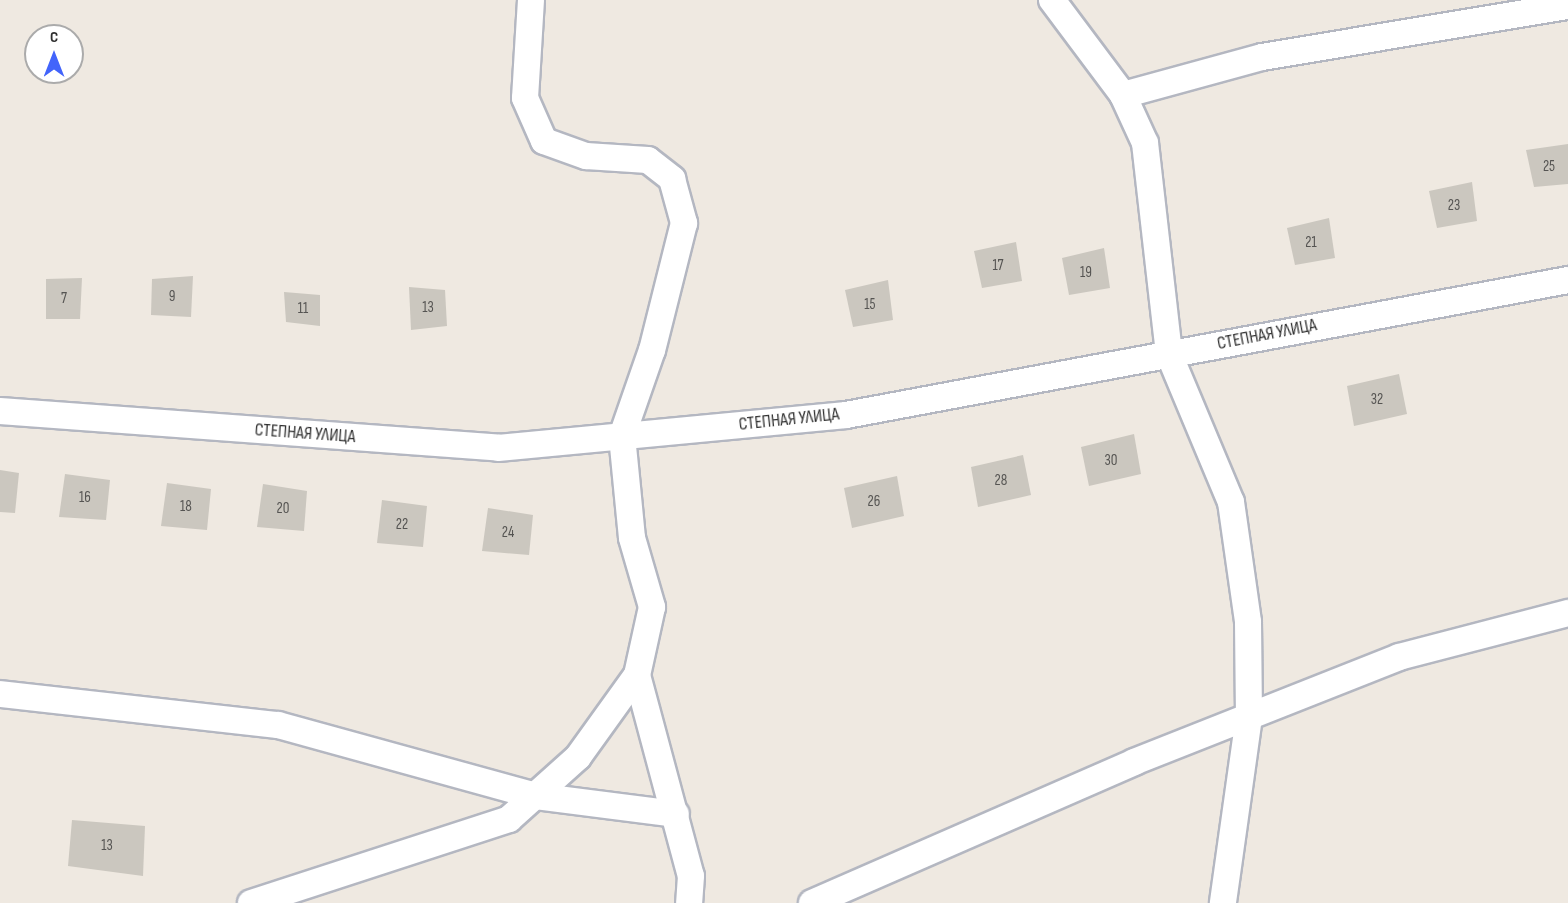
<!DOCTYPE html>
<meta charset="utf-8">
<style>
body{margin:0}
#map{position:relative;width:1568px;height:903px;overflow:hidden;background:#efe9e1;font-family:"Sofia Sans Condensed",sans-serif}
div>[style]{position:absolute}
.building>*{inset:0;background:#cbc7bf}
.roads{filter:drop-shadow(2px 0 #b4b7c1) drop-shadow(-2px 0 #b4b7c1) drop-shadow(0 2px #b4b7c1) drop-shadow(0 -2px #b4b7c1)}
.street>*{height:26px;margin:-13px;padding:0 13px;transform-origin:13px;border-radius:13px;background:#fff}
span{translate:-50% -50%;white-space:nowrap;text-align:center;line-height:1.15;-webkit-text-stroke:6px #fff;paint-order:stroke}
.number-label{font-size:15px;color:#555452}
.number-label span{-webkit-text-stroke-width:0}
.street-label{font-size:18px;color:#2e2e2e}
.north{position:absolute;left:24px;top:24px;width:60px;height:60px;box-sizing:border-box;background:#fff;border:2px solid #ababab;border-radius:50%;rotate:0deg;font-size:16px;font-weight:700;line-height:24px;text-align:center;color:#2e2e2e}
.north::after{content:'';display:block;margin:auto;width:21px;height:27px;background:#4264fb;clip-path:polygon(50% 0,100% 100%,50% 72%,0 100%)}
</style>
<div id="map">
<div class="building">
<i style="clip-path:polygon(1568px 144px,1568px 184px,1534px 187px,1526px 150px)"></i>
<i style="clip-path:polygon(1472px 182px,1477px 221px,1437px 228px,1429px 191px)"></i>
<i style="clip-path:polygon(1329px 218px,1335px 258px,1295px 265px,1287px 228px)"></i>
<i style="clip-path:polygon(1016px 242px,1022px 281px,982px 288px,974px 251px)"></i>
<i style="clip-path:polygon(1104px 248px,1110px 288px,1069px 295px,1062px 258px)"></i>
<i style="clip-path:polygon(193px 276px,191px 317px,151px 315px,152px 279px)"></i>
<i style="clip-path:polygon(82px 278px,80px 319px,46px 319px,46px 279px)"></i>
<i style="clip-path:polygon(888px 280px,893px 320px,853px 327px,845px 290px)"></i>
<i style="clip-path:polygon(409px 287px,445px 290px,447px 326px,411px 330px)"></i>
<i style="clip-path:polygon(284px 292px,320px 295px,320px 326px,286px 322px)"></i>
<i style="clip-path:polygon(1399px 374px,1407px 414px,1354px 426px,1347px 386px)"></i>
<i style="clip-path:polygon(1134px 434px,1141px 474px,1089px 486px,1081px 447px)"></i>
<i style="clip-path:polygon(1023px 455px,1031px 495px,978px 507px,971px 467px)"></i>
<i style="clip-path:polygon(0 470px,19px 473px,15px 513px,0 512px)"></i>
<i style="clip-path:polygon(65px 474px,110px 480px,106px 520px,59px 517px)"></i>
<i style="clip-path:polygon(897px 476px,904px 516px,852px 528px,844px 488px)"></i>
<i style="clip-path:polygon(167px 483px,211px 489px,207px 530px,161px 526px)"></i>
<i style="clip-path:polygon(263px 484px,307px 491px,304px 531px,257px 527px)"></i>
<i style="clip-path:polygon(382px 500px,427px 506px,423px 547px,377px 543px)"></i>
<i style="clip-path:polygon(488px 508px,533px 515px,529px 555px,482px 551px)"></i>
<i style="clip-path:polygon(72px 820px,145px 826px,143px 876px,68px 866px)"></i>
</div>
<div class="roads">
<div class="street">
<i style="left:531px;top:0;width:98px;rotate:93.5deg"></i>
<i style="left:525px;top:98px;width:47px;rotate:66.2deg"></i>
<i style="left:544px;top:141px;width:45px;rotate:19.7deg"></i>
<i style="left:586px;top:156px;width:62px;rotate:3.7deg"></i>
<i style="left:648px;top:160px;width:31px;rotate:38deg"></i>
<i style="left:672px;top:179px;width:46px;rotate:74.7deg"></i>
<i style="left:684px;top:223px;width:131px;rotate:104.1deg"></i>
<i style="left:652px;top:350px;width:91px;rotate:109.2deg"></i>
<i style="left:622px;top:436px;width:102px;rotate:84.4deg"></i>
<i style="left:632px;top:538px;width:72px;rotate:73.8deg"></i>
<i style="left:652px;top:607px;width:70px;rotate:102.4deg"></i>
<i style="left:637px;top:675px;width:208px;rotate:75deg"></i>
<i style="left:691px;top:876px;width:27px;rotate:94deg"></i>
<i style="left:1052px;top:0;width:119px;rotate:53.2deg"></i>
<i style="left:1123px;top:95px;width:53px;rotate:65.4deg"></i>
<i style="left:1145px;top:143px;width:212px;rotate:83.5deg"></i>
<i style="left:1169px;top:354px;width:160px;rotate:67.3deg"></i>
<i style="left:1231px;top:502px;width:121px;rotate:81.9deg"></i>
<i style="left:1248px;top:622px;width:95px;rotate:89.4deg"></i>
<i style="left:1249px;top:717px;width:188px;rotate:98deg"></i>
<i style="left:1123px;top:95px;width:144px;rotate:-15.3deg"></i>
<i style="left:1262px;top:57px;width:310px;rotate:-9.5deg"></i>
<i style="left:0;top:411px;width:499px;rotate:4.2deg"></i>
<i style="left:498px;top:448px;width:350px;rotate:-5.4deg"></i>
<i style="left:846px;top:415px;width:735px;rotate:-10.59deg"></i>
<i style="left:0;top:694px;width:280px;rotate:6.4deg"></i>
<i style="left:278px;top:725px;width:267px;rotate:15.4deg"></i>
<i style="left:535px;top:796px;width:142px;rotate:7.3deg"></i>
<i style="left:251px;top:903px;width:271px;rotate:-18deg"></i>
<i style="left:509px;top:819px;width:93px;rotate:-41.9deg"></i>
<i style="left:578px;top:757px;width:101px;rotate:-54.3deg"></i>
<i style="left:812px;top:903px;width:352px;rotate:-23.6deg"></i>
<i style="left:1134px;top:762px;width:285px;rotate:-21.6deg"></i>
<i style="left:1399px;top:657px;width:175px;rotate:-14.6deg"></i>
</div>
</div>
<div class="number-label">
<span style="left:1549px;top:167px">25</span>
<span style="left:1454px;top:206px">23</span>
<span style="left:1311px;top:243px">21</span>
<span style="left:998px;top:266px">17</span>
<span style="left:1086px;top:273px">19</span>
<span style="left:172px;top:297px">9</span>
<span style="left:64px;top:299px">7</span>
<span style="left:870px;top:305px">15</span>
<span style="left:428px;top:308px">13</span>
<span style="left:303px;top:309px">11</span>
<span style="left:1377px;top:400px">32</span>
<span style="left:1111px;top:461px">30</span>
<span style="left:1001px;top:481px">28</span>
<span style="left:85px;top:498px">16</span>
<span style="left:874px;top:502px">26</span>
<span style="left:186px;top:507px">18</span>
<span style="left:283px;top:509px">20</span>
<span style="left:402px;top:525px">22</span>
<span style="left:508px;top:533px">24</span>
<span style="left:107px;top:846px">13</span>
</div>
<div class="street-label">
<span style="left:1267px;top:335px;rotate:-11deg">СТЕПНАЯ УЛИЦА</span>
<span style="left:789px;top:420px;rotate:-6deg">СТЕПНАЯ УЛИЦА</span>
<span style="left:305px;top:434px;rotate:4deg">СТЕПНАЯ УЛИЦА</span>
</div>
<div class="north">С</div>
</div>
